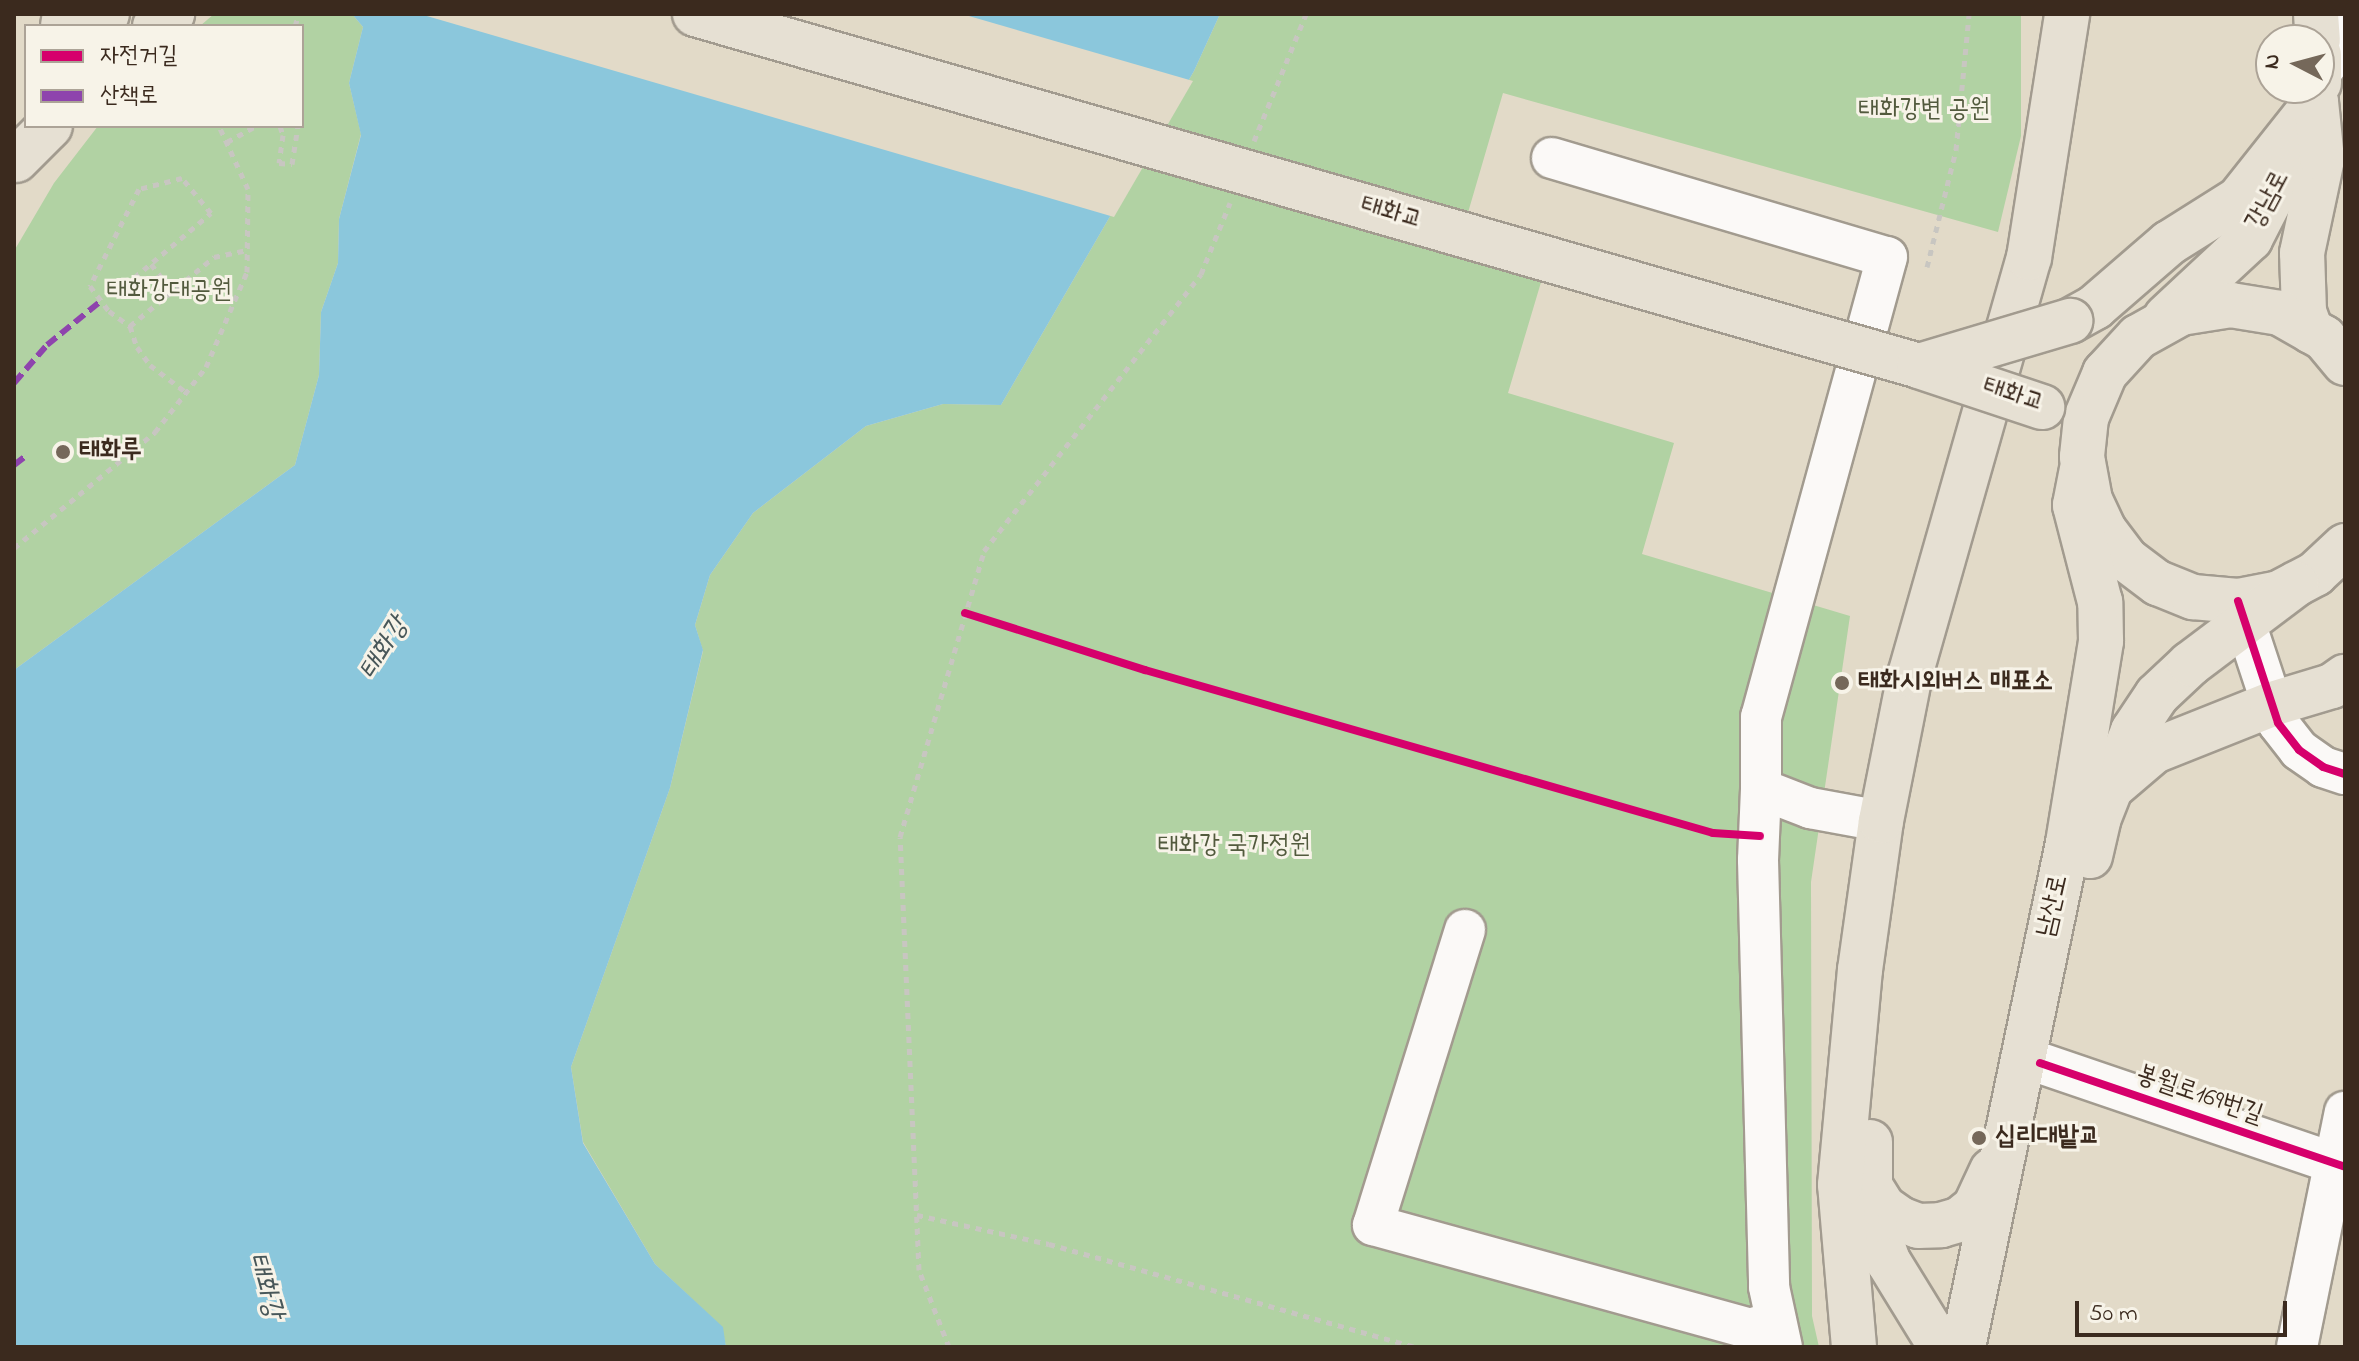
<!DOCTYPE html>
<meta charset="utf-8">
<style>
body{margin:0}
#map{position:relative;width:2359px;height:1361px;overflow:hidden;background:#e2dac8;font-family:"Indie Flower","Poor Story",sans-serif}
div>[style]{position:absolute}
.green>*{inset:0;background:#b1d2a3}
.water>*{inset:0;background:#8bc7dc}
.pier>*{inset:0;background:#e2dac8}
.path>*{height:5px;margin-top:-2.5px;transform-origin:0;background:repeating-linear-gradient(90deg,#c8c6c1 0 6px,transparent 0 12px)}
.roads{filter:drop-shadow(2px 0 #a29b8f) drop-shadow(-2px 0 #a29b8f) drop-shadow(0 2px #a29b8f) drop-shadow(0 -2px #a29b8f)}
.minor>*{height:40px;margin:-20px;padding:0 20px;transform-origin:20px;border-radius:20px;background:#fbf9f7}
.major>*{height:44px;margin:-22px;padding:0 22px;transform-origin:22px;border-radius:22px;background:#e6e0d3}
.bridges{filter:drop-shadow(2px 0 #a29b8f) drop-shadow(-2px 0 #a29b8f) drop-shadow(0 2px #a29b8f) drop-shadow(0 -2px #a29b8f)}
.major-bridge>*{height:44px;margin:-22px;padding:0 22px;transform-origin:22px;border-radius:22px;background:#e6e0d3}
.quiet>*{height:6px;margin-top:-3px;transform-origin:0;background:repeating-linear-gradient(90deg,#8e44ad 0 12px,transparent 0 18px)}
.cycleway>*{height:8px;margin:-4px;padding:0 4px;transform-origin:4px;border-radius:4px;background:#d6006c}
.dots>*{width:22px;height:22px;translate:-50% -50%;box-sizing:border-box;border:4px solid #f7f3e8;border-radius:50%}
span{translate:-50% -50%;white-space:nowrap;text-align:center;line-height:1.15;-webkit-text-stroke:6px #f7f3e8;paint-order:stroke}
.park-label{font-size:26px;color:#525a3d}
.street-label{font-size:26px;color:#3b2a1e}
.poi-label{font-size:26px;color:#3b2a1e;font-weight:700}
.left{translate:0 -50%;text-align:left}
.water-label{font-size:28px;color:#485759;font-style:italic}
.frame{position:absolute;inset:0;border:16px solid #3b2a1e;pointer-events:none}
.legend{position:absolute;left:24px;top:24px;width:280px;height:104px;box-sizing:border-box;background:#f7f3e8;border:2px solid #aca397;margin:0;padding:10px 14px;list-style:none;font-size:24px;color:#3b2a1e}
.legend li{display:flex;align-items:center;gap:16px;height:40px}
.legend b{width:40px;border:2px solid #aca397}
.north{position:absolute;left:2255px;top:24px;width:80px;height:80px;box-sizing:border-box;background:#f7f3e8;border:2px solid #aca397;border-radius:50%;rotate:276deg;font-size:22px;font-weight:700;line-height:32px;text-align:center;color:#3b2a1e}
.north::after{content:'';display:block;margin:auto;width:28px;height:36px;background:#75685a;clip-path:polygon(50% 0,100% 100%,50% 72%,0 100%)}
.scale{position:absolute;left:2075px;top:1301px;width:212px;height:36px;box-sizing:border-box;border:4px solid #3b2a1e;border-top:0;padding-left:10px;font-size:24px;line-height:28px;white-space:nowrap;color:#3b2a1e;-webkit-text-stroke:6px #f7f3e8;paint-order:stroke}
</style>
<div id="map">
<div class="green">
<i style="clip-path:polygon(214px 14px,352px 14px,363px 27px,349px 83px,361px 134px,339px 219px,338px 263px,321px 312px,319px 375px,295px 465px,14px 670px,14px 251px,54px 183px,98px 126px,302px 126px,302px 26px,200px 26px)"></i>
<i style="clip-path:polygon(1220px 14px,2021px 14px,2021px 136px,1998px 232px,1503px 93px,1467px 216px,1553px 242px,1508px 393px,1674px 443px,1642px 554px,1850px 616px,1811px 882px,1812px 1316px,1819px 1347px,726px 1347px,722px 1327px,655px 1264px,583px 1142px,571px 1067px,670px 788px,703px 651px,695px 625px,710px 575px,753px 513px,866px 426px,943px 404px,1001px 405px,1194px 71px)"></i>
</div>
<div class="water">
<i style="clip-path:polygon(352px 14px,1220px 14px,1194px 71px,1001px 405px,943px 404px,866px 426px,753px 513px,710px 575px,695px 625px,703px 650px,670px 788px,571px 1067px,583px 1143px,655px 1264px,723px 1327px,726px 1347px,14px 1347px,14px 670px,295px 465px,319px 375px,321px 312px,338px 263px,339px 219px,361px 135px,349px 83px,363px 27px)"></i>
</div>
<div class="pier">
<i style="clip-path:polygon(420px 14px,962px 14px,1193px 81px,1114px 217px)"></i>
</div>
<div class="path">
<i style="left:295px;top:26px;width:13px;rotate:-72deg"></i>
<i style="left:280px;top:126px;width:9px;rotate:72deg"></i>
<i style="left:283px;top:135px;width:28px;rotate:98deg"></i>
<i style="left:279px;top:163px;width:13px;rotate:4deg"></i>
<i style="left:292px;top:164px;width:38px;rotate:-81deg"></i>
<i style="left:1254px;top:141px;width:137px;rotate:-67.7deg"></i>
<i style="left:227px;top:142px;width:33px;rotate:-29deg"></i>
<i style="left:151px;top:264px;width:34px;rotate:52deg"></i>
<i style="left:1927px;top:267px;width:121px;rotate:-76.1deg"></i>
<i style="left:1956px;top:150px;width:137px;rotate:-84.5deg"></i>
<i style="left:116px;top:293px;width:124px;rotate:-40.1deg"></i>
<i style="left:211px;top:213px;width:45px;rotate:-129.6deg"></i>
<i style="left:182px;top:178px;width:44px;rotate:165.7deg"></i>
<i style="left:139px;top:189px;width:109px;rotate:116.8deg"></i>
<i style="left:90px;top:286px;width:31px;rotate:53deg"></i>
<i style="left:109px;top:311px;width:26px;rotate:36deg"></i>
<i style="left:130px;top:326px;width:22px;rotate:72deg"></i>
<i style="left:137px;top:347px;width:22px;rotate:54deg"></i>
<i style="left:150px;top:365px;width:46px;rotate:37.1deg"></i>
<i style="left:130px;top:326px;width:109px;rotate:-39.4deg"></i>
<i style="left:214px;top:257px;width:34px;rotate:-12deg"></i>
<i style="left:14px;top:548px;width:183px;rotate:-39.4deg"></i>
<i style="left:155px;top:432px;width:83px;rotate:-51.9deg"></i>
<i style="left:206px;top:367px;width:103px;rotate:-66.7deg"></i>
<i style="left:247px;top:272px;width:83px;rotate:-89.3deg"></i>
<i style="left:248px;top:189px;width:69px;rotate:-114.7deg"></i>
<i style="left:917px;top:1215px;width:135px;rotate:12.4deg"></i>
<i style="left:1049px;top:1244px;width:380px;rotate:15.7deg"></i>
<i style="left:949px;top:1347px;width:83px;rotate:-111.3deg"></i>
<i style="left:919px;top:1270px;width:433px;rotate:-92.5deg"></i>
<i style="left:900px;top:837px;width:298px;rotate:-73.6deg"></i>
<i style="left:984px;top:551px;width:352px;rotate:-51.9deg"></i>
<i style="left:1201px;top:274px;width:77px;rotate:-67.8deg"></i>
</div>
<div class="roads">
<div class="minor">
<i style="left:2320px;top:74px;width:42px;rotate:-53.7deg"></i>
<i style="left:2345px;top:40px;width:26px;rotate:-92deg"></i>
<i style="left:1552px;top:158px;width:349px;rotate:16.5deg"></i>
<i style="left:1887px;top:257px;width:477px;rotate:105.3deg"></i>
<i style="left:1761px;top:717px;width:72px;rotate:90deg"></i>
<i style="left:1761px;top:789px;width:53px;rotate:21.2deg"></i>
<i style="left:1810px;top:808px;width:72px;rotate:10.4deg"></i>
<i style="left:2238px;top:601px;width:128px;rotate:71.8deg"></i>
<i style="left:2278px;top:723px;width:34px;rotate:52deg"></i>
<i style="left:2299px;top:750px;width:29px;rotate:35deg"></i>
<i style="left:2323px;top:767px;width:23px;rotate:18deg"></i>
<i style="left:1761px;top:789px;width:71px;rotate:92.4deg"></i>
<i style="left:1758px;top:860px;width:427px;rotate:88.5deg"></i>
<i style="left:1769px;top:1287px;width:61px;rotate:77.8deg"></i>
<i style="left:1465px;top:930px;width:309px;rotate:107.3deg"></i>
<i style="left:1373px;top:1225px;width:391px;rotate:15.4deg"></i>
<i style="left:1750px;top:1329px;width:27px;rotate:-17deg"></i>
<i style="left:2040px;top:1063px;width:322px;rotate:18.8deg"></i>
<i style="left:2297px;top:1347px;width:240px;rotate:-78.5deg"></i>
</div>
<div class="major">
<i style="left:2316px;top:14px;width:26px;rotate:86deg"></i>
<i style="left:63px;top:26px;width:12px;rotate:-81deg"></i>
<i style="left:99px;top:26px;width:14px;rotate:-56deg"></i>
<i style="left:155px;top:26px;width:21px;rotate:-35deg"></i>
<i style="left:2319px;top:55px;width:28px;rotate:90deg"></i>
<i style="left:16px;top:160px;width:48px;rotate:-45deg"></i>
<i style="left:2166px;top:317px;width:115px;rotate:-42.9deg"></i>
<i style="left:2250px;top:239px;width:76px;rotate:-62.8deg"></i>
<i style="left:2070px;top:321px;width:29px;rotate:-29deg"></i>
<i style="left:2095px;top:307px;width:98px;rotate:-40.9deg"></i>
<i style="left:2169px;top:243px;width:83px;rotate:-32.2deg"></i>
<i style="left:2239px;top:199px;width:124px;rotate:-51.6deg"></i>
<i style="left:2311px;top:331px;width:20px;rotate:-110deg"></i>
<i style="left:2304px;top:312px;width:59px;rotate:-91.9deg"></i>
<i style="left:2302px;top:253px;width:96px;rotate:-78deg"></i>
<i style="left:2322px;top:159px;width:57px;rotate:-96deg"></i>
<i style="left:2345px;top:363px;width:33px;rotate:-130deg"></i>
<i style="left:2324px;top:338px;width:51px;rotate:-150.4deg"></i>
<i style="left:2280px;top:313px;width:50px;rotate:-170.7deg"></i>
<i style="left:2231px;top:305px;width:51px;rotate:170.9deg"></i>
<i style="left:2181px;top:313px;width:49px;rotate:150.8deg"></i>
<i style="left:2138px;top:337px;width:49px;rotate:132.5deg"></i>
<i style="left:2105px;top:373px;width:49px;rotate:112.9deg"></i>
<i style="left:2086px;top:418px;width:39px;rotate:96deg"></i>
<i style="left:2082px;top:457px;width:44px;rotate:79.5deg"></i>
<i style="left:2090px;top:500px;width:33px;rotate:65deg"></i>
<i style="left:2104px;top:530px;width:38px;rotate:53deg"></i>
<i style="left:2127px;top:560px;width:39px;rotate:37deg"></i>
<i style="left:2158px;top:583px;width:38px;rotate:22deg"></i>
<i style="left:2193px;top:597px;width:45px;rotate:5.1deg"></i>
<i style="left:2238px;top:601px;width:42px;rotate:-11deg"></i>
<i style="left:2279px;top:593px;width:41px;rotate:-27.8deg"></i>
<i style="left:2315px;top:574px;width:41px;rotate:-43deg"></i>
<i style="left:2113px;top:786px;width:54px;rotate:-40.5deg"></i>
<i style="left:2154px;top:751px;width:127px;rotate:-21.7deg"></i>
<i style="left:2272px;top:704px;width:63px;rotate:-16.7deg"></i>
<i style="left:2332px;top:686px;width:16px;rotate:-35deg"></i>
<i style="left:2090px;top:856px;width:37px;rotate:-77deg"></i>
<i style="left:2098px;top:820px;width:96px;rotate:-68.5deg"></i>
<i style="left:2133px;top:731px;width:43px;rotate:-56.3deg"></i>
<i style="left:2157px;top:695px;width:45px;rotate:-43.2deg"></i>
<i style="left:2190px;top:664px;width:133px;rotate:-37deg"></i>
<i style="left:1870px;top:1142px;width:44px;rotate:90deg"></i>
<i style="left:1870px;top:1186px;width:47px;rotate:80.1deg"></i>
<i style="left:1878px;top:1232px;width:31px;rotate:71deg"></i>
<i style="left:1888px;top:1261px;width:101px;rotate:58.4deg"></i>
<i style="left:1870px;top:1186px;width:25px;rotate:58deg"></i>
<i style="left:1883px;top:1207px;width:21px;rotate:35deg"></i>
<i style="left:1900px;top:1219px;width:19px;rotate:21deg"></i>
<i style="left:1918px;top:1226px;width:23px;rotate:-2deg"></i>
<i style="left:1941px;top:1225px;width:19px;rotate:-16deg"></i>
<i style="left:1959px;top:1220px;width:21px;rotate:-39deg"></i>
<i style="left:1975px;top:1207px;width:40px;rotate:-65deg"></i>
<i style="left:1854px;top:1347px;width:163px;rotate:-94.9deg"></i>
<i style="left:1840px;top:1185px;width:216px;rotate:-84.7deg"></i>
<i style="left:1860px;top:970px;width:150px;rotate:-82deg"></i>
<i style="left:1881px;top:821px;width:149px;rotate:-78.8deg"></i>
<i style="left:1910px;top:675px;width:434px;rotate:-74.1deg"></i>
<i style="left:2029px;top:258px;width:247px;rotate:-81.1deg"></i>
<i style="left:1963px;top:1347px;width:515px;rotate:-78.23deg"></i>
<i style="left:2068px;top:843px;width:205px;rotate:-80.7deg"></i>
<i style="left:2101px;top:641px;width:39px;rotate:-91deg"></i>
<i style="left:2100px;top:602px;width:100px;rotate:-104.5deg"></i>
<i style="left:2075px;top:505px;width:42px;rotate:-79deg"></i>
</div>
</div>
<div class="bridges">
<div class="major-bridge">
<i style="left:695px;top:14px;width:1274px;rotate:16.04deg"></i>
<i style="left:1919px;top:366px;width:130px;rotate:18.4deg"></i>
<i style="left:1919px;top:366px;width:158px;rotate:-16.6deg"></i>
</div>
</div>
<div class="quiet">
<i style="left:14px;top:383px;width:50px;rotate:-49deg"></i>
<i style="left:47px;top:345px;width:70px;rotate:-39.2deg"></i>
<i style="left:14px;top:465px;width:15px;rotate:-37deg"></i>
</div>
<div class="cycleway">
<i style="left:2238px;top:601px;width:128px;rotate:71.8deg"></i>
<i style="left:2278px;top:723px;width:34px;rotate:52deg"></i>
<i style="left:2299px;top:750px;width:29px;rotate:35deg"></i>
<i style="left:2323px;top:767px;width:23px;rotate:18deg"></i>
<i style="left:965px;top:613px;width:189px;rotate:17.6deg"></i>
<i style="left:1145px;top:670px;width:591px;rotate:16.01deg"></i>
<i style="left:1713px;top:833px;width:47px;rotate:3.7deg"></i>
<i style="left:2040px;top:1063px;width:322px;rotate:18.8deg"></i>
</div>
<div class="dots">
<i style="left:63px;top:452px;background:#75685a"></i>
<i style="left:1842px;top:683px;background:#75685a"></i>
<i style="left:1979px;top:1138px;background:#75685a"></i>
</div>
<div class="park-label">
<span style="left:1924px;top:111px">태화강변 공원</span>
<span style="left:169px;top:292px">태화강대공원</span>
<span style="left:1234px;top:847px">태화강 국가정원</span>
</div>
<div class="street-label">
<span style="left:2269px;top:201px;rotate:-62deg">강남로</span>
<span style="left:1391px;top:214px;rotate:16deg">태화교</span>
<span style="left:2013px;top:396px;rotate:18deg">태화교</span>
<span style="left:2054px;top:906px;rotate:-77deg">남산로</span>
<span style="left:2199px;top:1096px;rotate:19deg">봉월로169번길</span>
</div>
<div class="poi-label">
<span class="left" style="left:79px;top:452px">태화루</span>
<span class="left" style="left:1858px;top:683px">태화시외버스 매표소</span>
<span class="left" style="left:1995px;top:1138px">십리대밭교</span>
</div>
<div class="water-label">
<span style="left:385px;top:649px;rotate:-58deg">태화강</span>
<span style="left:264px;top:1286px;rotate:74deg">태화강</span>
</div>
<div class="frame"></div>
<ul class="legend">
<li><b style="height:10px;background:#d6006c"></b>자전거길</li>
<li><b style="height:10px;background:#8e44ad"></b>산책로</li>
</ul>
<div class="north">N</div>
<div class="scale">50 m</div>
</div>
